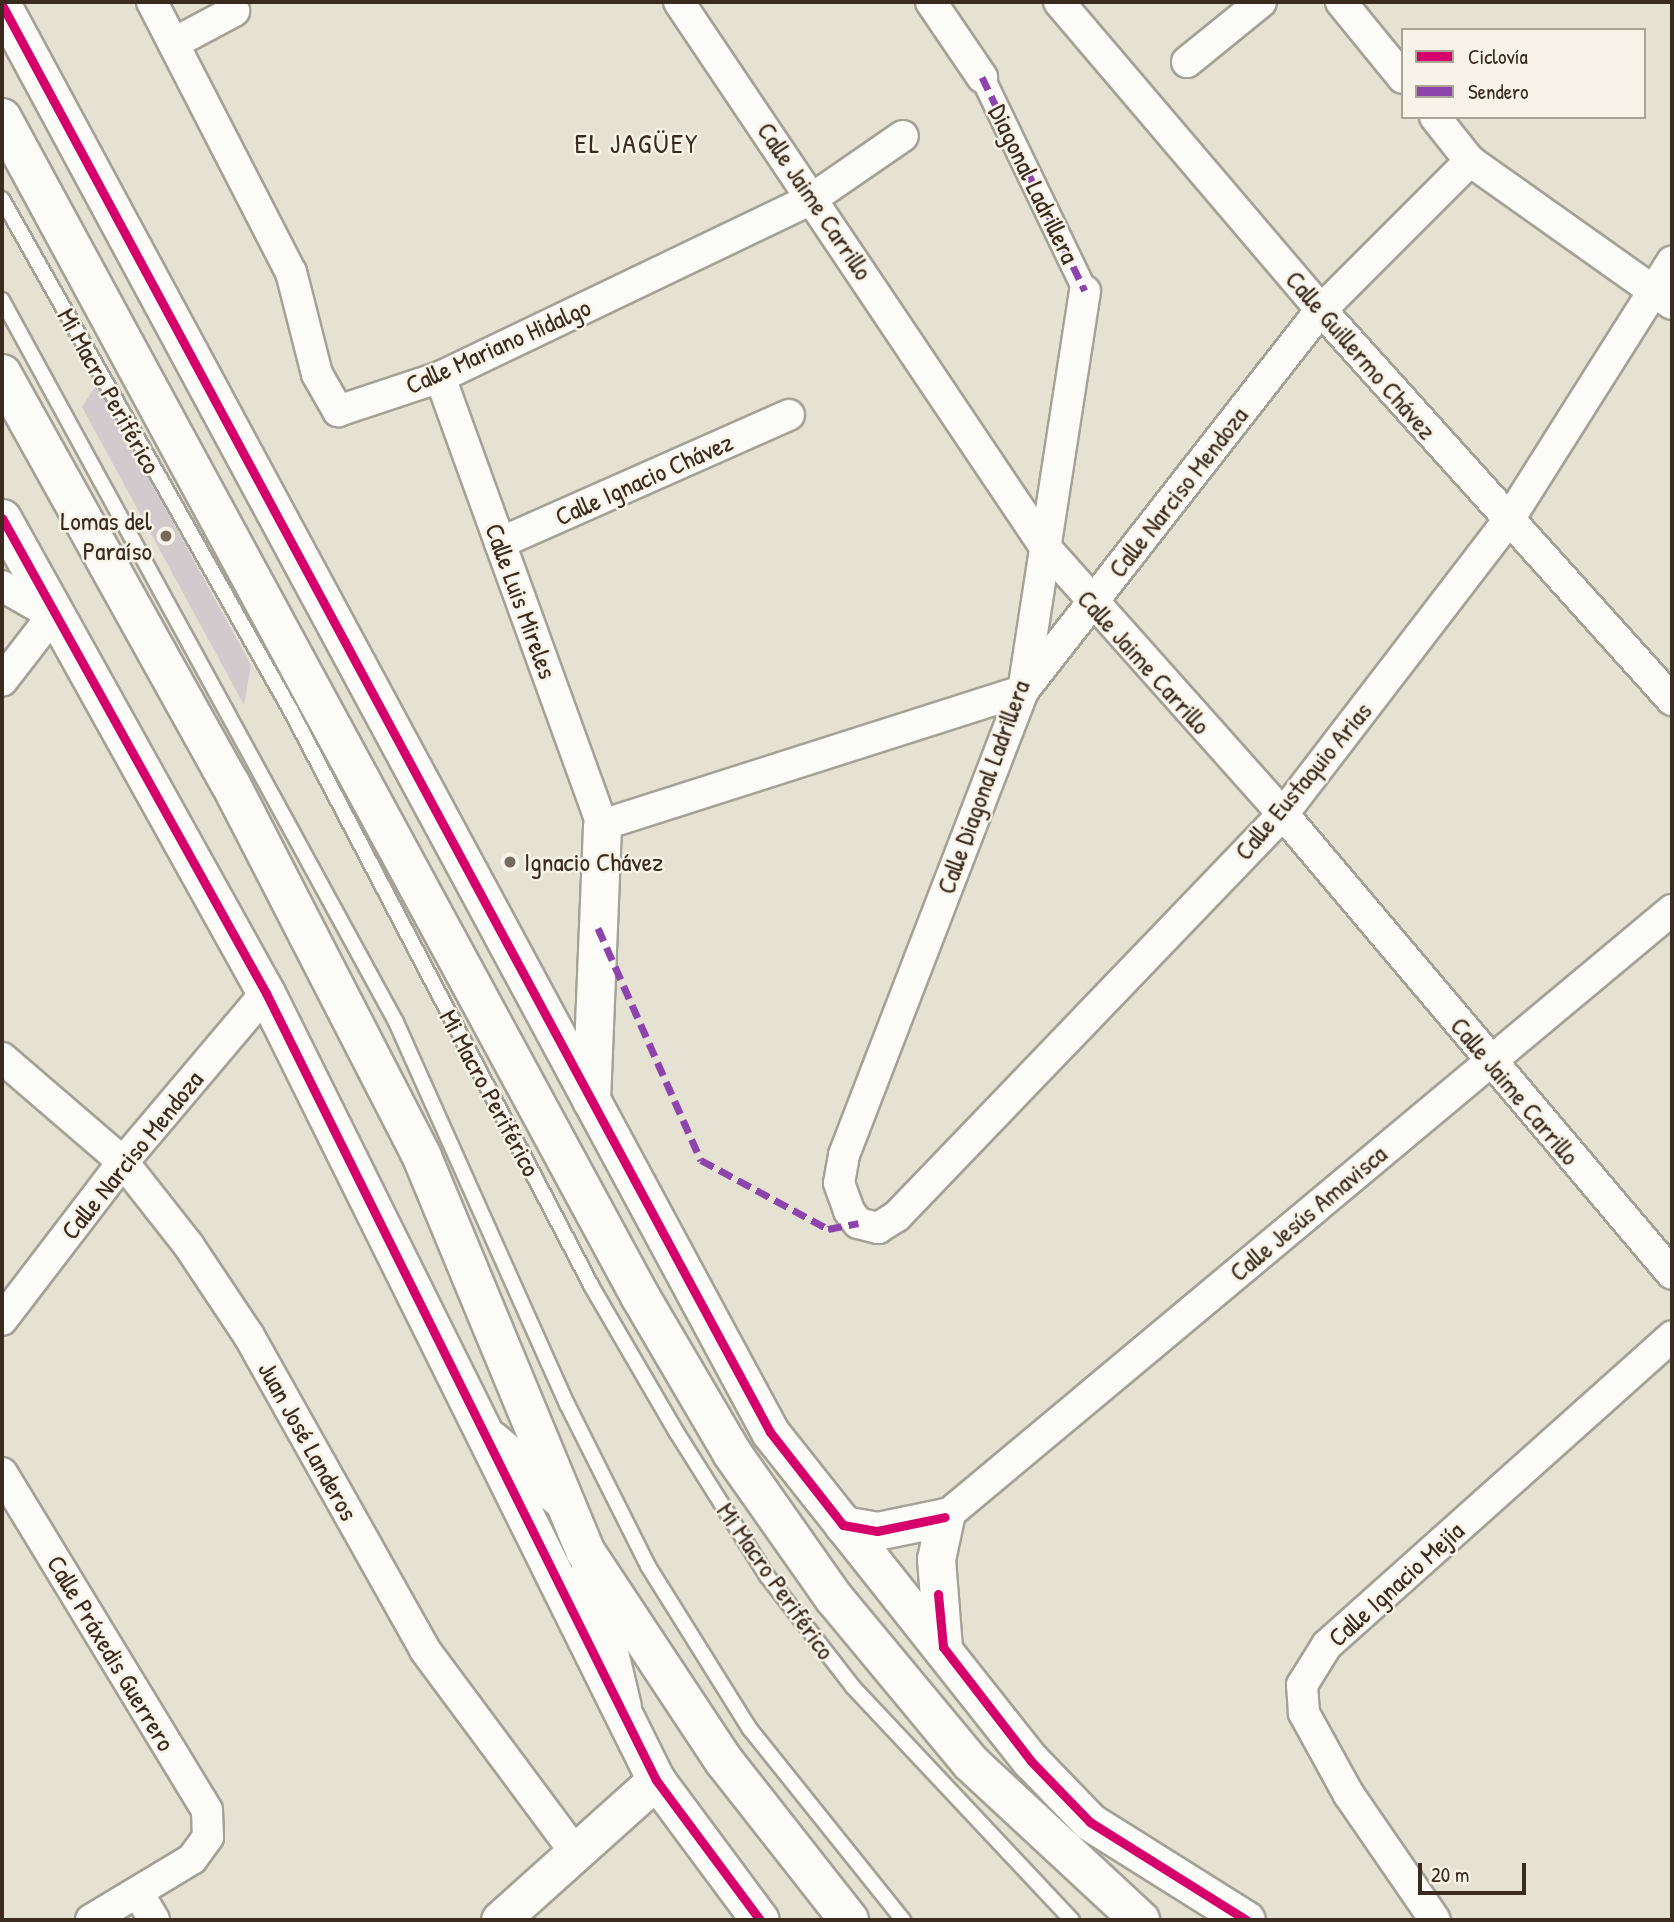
<!DOCTYPE html>
<meta charset="utf-8">
<style>
body{margin:0}
#map{position:relative;width:1674px;height:1922px;overflow:hidden;background:#e5e2d3;font-family:"Patrick Hand",sans-serif}
div>[style]{position:absolute}
.building>*{inset:0;background:#d2cacd}
.roads{filter:drop-shadow(2px 0 #a4a196) drop-shadow(-2px 0 #a4a196) drop-shadow(0 2px #a4a196) drop-shadow(0 -2px #a4a196)}
.service>*{height:14px;margin:-7px;padding:0 7px;transform-origin:7px;border-radius:7px;background:#fbfbf8}
.pedestrian>*{height:23px;margin:-11.5px;padding:0 11.5px;transform-origin:11.5px;border-radius:11.5px;background:#fbfbf8}
.minor>*{height:30px;margin:-15px;padding:0 15px;transform-origin:15px;border-radius:15px;background:#fbfbf8}
.tertiary>*{height:37px;margin:-18.5px;padding:0 18.5px;transform-origin:18.5px;border-radius:18.5px;background:#fbfbf8}
.trunk>*{height:38px;margin:-19px;padding:0 19px;transform-origin:19px;border-radius:19px;background:#fbfbf8}
.quiet>*{height:7px;margin-top:-3.5px;transform-origin:0;background:repeating-linear-gradient(90deg,#8e44ad 0 14px,transparent 0 21px)}
.cycleway>*{height:9px;margin:-4.5px;padding:0 4.5px;transform-origin:4.5px;border-radius:4.5px;background:#d6006c}
.dots>*{width:19px;height:19px;translate:-50% -50%;box-sizing:border-box;border:4px solid #f7f3e8;border-radius:50%}
span{translate:-50% -50%;white-space:nowrap;text-align:center;line-height:1.15;-webkit-text-stroke:5px #f7f3e8;paint-order:stroke}
.street-label{font-size:26px;color:#3b2a1e}
.poi-label{font-size:26px;color:#3b2a1e}
.right{translate:-100% -50%;text-align:right}
.left{translate:0 -50%;text-align:left}
.neighbourhood-label{font-size:28px;color:#3b2a1e;letter-spacing:2px}
.frame{position:absolute;inset:0;border:4px solid #3b2a1e;pointer-events:none}
.legend{position:absolute;left:1401px;top:28px;width:245px;height:91px;box-sizing:border-box;background:#f7f3e8;border:2px solid #aca397;margin:0;padding:9px 12px;list-style:none;font-size:21px;color:#3b2a1e}
.legend li{display:flex;align-items:center;gap:14px;height:35px}
.legend b{width:35px;border:2px solid #aca397}
.scale{position:absolute;left:1418px;top:1863px;width:108px;height:32px;box-sizing:border-box;border:4px solid #3b2a1e;border-top:0;padding-left:9px;font-size:21px;line-height:24px;white-space:nowrap;color:#3b2a1e;-webkit-text-stroke:5px #f7f3e8;paint-order:stroke}
</style>
<div id="map">
<div class="building">
<i style="clip-path:polygon(97px 384px,251px 665px,244px 705px,82px 407px)"></i>
</div>
<div class="roads">
<div class="service">
<i style="left:2px;top:199px;width:586px;rotate:60.55deg"></i>
<i style="left:290px;top:709px;width:652px;rotate:62.41deg"></i>
<i style="left:592px;top:1287px;width:169px;rotate:59.8deg"></i>
<i style="left:677px;top:1433px;width:169px;rotate:57.8deg"></i>
<i style="left:767px;top:1576px;width:140px;rotate:52.2deg"></i>
<i style="left:853px;top:1687px;width:320px;rotate:46.8deg"></i>
<i style="left:2px;top:300px;width:823px;rotate:61.38deg"></i>
<i style="left:396px;top:1022px;width:419px;rotate:65.9deg"></i>
<i style="left:567px;top:1404px;width:181px;rotate:63.4deg"></i>
<i style="left:648px;top:1566px;width:192px;rotate:58deg"></i>
<i style="left:750px;top:1729px;width:245px;rotate:51.3deg"></i>
</div>
<div class="pedestrian">
<i style="left:982px;top:77px;width:237px;rotate:64.3deg"></i>
</div>
<div class="minor">
<i style="left:152px;top:2px;width:304px;rotate:62.8deg"></i>
<i style="left:291px;top:272px;width:105px;rotate:75.7deg"></i>
<i style="left:317px;top:374px;width:43px;rotate:60.4deg"></i>
<i style="left:338px;top:411px;width:108px;rotate:-18.4deg"></i>
<i style="left:440px;top:377px;width:414px;rotate:-25.6deg"></i>
<i style="left:813px;top:198px;width:109px;rotate:-34.6deg"></i>
<i style="left:679px;top:2px;width:656px;rotate:56.12deg"></i>
<i style="left:1045px;top:547px;width:358px;rotate:48.3deg"></i>
<i style="left:1283px;top:814px;width:602px;rotate:49.78deg"></i>
<i style="left:931px;top:2px;width:91px;rotate:55.8deg"></i>
<i style="left:1059px;top:2px;width:404px;rotate:49.6deg"></i>
<i style="left:1321px;top:310px;width:525px;rotate:48.01deg"></i>
<i style="left:1341px;top:2px;width:98px;rotate:50.8deg"></i>
<i style="left:176px;top:42px;width:66px;rotate:-28.1deg"></i>
<i style="left:1187px;top:62px;width:95px;rotate:-39deg"></i>
<i style="left:1435px;top:117px;width:56px;rotate:51.5deg"></i>
<i style="left:1470px;top:161px;width:247px;rotate:35.3deg"></i>
<i style="left:1085px;top:291px;width:405px;rotate:98.8deg"></i>
<i style="left:1023px;top:691px;width:497px;rotate:111.1deg"></i>
<i style="left:844px;top:1155px;width:28px;rotate:100deg"></i>
<i style="left:839px;top:1183px;width:30px;rotate:70deg"></i>
<i style="left:849px;top:1211px;width:15px;rotate:53deg"></i>
<i style="left:858px;top:1223px;width:21px;rotate:14deg"></i>
<i style="left:878px;top:1228px;width:22px;rotate:-32deg"></i>
<i style="left:897px;top:1216px;width:557px;rotate:-46.16deg"></i>
<i style="left:1283px;top:814px;width:369px;rotate:-52.5deg"></i>
<i style="left:1508px;top:521px;width:307px;rotate:-57.7deg"></i>
<i style="left:440px;top:377px;width:476px;rotate:70.1deg"></i>
<i style="left:602px;top:825px;width:442px;rotate:-17.7deg"></i>
<i style="left:1023px;top:691px;width:484px;rotate:-52deg"></i>
<i style="left:1321px;top:310px;width:211px;rotate:-45deg"></i>
<i style="left:500px;top:543px;width:316px;rotate:-23.9deg"></i>
<i style="left:2px;top:586px;width:59px;rotate:29.6deg"></i>
<i style="left:53px;top:615px;width:83px;rotate:127.7deg"></i>
<i style="left:2px;top:1058px;width:160px;rotate:40.7deg"></i>
<i style="left:123px;top:1162px;width:107px;rotate:51.8deg"></i>
<i style="left:189px;top:1246px;width:108px;rotate:56.3deg"></i>
<i style="left:249px;top:1336px;width:360px;rotate:60.7deg"></i>
<i style="left:425px;top:1650px;width:255px;rotate:53.4deg"></i>
<i style="left:2px;top:1320px;width:199px;rotate:-52.6deg"></i>
<i style="left:123px;top:1162px;width:221px;rotate:-49.8deg"></i>
<i style="left:2px;top:1473px;width:394px;rotate:58.7deg"></i>
<i style="left:207px;top:1810px;width:27px;rotate:88deg"></i>
<i style="left:208px;top:1837px;width:27px;rotate:126deg"></i>
<i style="left:192px;top:1859px;width:118px;rotate:148.9deg"></i>
<i style="left:945px;top:1517px;width:947px;rotate:-39.86deg"></i>
<i style="left:138px;top:1893px;width:31px;rotate:59deg"></i>
<i style="left:1435px;top:1920px;width:152px;rotate:-124.5deg"></i>
<i style="left:1349px;top:1795px;width:94px;rotate:-118.8deg"></i>
<i style="left:1304px;top:1713px;width:28px;rotate:-94deg"></i>
<i style="left:1302px;top:1685px;width:47px;rotate:-58deg"></i>
<i style="left:1327px;top:1645px;width:463px;rotate:-41.8deg"></i>
</div>
<div class="tertiary">
<i style="left:2px;top:5px;width:1621px;rotate:61.71deg"></i>
<i style="left:770px;top:1432px;width:420px;rotate:51.6deg"></i>
<i style="left:1031px;top:1761px;width:85px;rotate:46deg"></i>
<i style="left:1090px;top:1822px;width:184px;rotate:32.1deg"></i>
<i style="left:2px;top:518px;width:543px;rotate:60.94deg"></i>
<i style="left:266px;top:993px;width:878px;rotate:63.64deg"></i>
<i style="left:656px;top:1780px;width:174px;rotate:53.4deg"></i>
<i style="left:591px;top:1100px;width:275px;rotate:-87.7deg"></i>
<i style="left:843px;top:1525px;width:35px;rotate:10deg"></i>
<i style="left:877px;top:1531px;width:69px;rotate:-11.6deg"></i>
<i style="left:945px;top:1517px;width:43px;rotate:102.1deg"></i>
<i style="left:936px;top:1559px;width:88px;rotate:85.5deg"></i>
<i style="left:500px;top:1920px;width:210px;rotate:-41.9deg"></i>
</div>
<div class="trunk">
<i style="left:2px;top:118px;width:1340px;rotate:61.56deg"></i>
<i style="left:640px;top:1296px;width:182px;rotate:59.6deg"></i>
<i style="left:732px;top:1453px;width:177px;rotate:54.9deg"></i>
<i style="left:834px;top:1598px;width:214px;rotate:50.3deg"></i>
<i style="left:971px;top:1763px;width:231px;rotate:42.9deg"></i>
<i style="left:2px;top:374px;width:468px;rotate:60.9deg"></i>
<i style="left:230px;top:783px;width:420px;rotate:62.8deg"></i>
<i style="left:422px;top:1157px;width:426px;rotate:67.5deg"></i>
<i style="left:585px;top:1551px;width:252px;rotate:56.5deg"></i>
<i style="left:724px;top:1761px;width:202px;rotate:51.8deg"></i>
<i style="left:491px;top:1440px;width:89px;rotate:40deg"></i>
<i style="left:590px;top:1573px;width:138px;rotate:76.6deg"></i>
</div>
</div>
<div class="quiet">
<i style="left:982px;top:77px;width:237px;rotate:64.3deg"></i>
<i style="left:598px;top:928px;width:254px;rotate:66.1deg"></i>
<i style="left:701px;top:1160px;width:145px;rotate:28.5deg"></i>
<i style="left:828px;top:1229px;width:31px;rotate:-11deg"></i>
</div>
<div class="cycleway">
<i style="left:2px;top:5px;width:1621px;rotate:61.71deg"></i>
<i style="left:770px;top:1432px;width:118px;rotate:51.9deg"></i>
<i style="left:843px;top:1525px;width:35px;rotate:10deg"></i>
<i style="left:877px;top:1531px;width:69px;rotate:-11.6deg"></i>
<i style="left:2px;top:518px;width:543px;rotate:60.94deg"></i>
<i style="left:266px;top:993px;width:878px;rotate:63.64deg"></i>
<i style="left:656px;top:1780px;width:174px;rotate:53.4deg"></i>
<i style="left:938px;top:1594px;width:53px;rotate:84.6deg"></i>
<i style="left:943px;top:1647px;width:144px;rotate:52.3deg"></i>
<i style="left:1031px;top:1761px;width:85px;rotate:46deg"></i>
<i style="left:1090px;top:1822px;width:184px;rotate:32.1deg"></i>
</div>
<div class="dots">
<i style="left:166px;top:536px;background:#766a5d"></i>
<i style="left:510px;top:862px;background:#766a5d"></i>
</div>
<div class="street-label">
<span style="left:1034px;top:184px;rotate:64deg">Diagonal Ladrillera</span>
<span style="left:815px;top:201px;rotate:56deg">Calle Jaime Carrillo</span>
<span style="left:498px;top:346px;rotate:-24deg">Calle Mariano Hidalgo</span>
<span style="left:1361px;top:355px;rotate:49deg">Calle Guillermo Chávez</span>
<span style="left:109px;top:391px;rotate:61deg">Mi Macro Periférico</span>
<span style="left:644px;top:479px;rotate:-24deg">Calle Ignacio Chávez</span>
<span style="left:1178px;top:492px;rotate:-52deg">Calle Narciso Mendoza</span>
<span style="left:521px;top:601px;rotate:70deg">Calle Luis Mireles</span>
<span style="left:1144px;top:662px;rotate:48deg">Calle Jaime Carrillo</span>
<span style="left:1303px;top:781px;rotate:-50deg">Calle Eustaquio Arias</span>
<span style="left:983px;top:787px;rotate:-70deg">Calle Diagonal Ladrillera</span>
<span style="left:1515px;top:1091px;rotate:50deg">Calle Jaime Carrillo</span>
<span style="left:490px;top:1093px;rotate:62deg">Mi Macro Periférico</span>
<span style="left:132px;top:1155px;rotate:-51deg">Calle Narciso Mendoza</span>
<span style="left:1308px;top:1213px;rotate:-40deg">Calle Jesús Amavisca</span>
<span style="left:308px;top:1441px;rotate:61deg">Juan José Landeros</span>
<span style="left:776px;top:1581px;rotate:55deg">Mi Macro Periférico</span>
<span style="left:1396px;top:1584px;rotate:-42deg">Calle Ignacio Mejía</span>
<span style="left:111px;top:1653px;rotate:59deg">Calle Práxedis Guerrero</span>
</div>
<div class="poi-label">
<span class="right" style="left:152px;top:536px">Lomas del<br>Paraíso</span>
<span class="left" style="left:524px;top:862px">Ignacio Chávez</span>
</div>
<div class="neighbourhood-label">
<span style="left:637px;top:143px">EL JAGÜEY</span>
</div>
<div class="frame"></div>
<ul class="legend">
<li><b style="height:9px;background:#d6006c"></b>Ciclovía</li>
<li><b style="height:9px;background:#8e44ad"></b>Sendero</li>
</ul>
<div class="scale">20 m</div>
</div>
